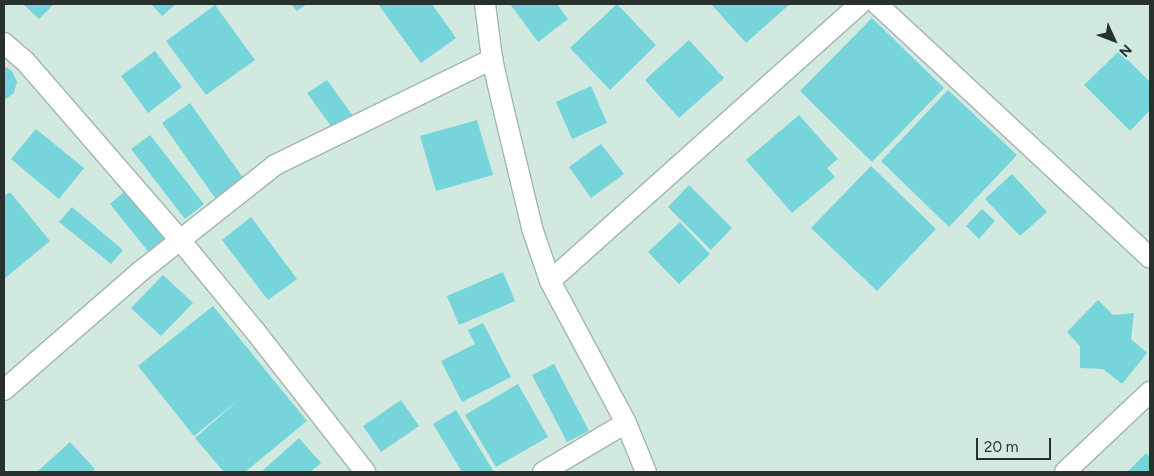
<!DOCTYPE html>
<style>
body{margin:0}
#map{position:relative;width:1154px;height:476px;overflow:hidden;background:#d2e9e0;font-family:Figtree,sans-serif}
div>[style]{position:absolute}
.building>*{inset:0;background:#76d4db}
.roads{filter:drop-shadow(1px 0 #a0b6ae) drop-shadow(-1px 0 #a0b6ae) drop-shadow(0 1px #a0b6ae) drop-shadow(0 -1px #a0b6ae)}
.minor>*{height:20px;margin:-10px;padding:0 10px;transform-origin:10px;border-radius:10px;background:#fff}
span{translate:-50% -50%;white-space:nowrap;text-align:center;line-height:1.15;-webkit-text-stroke:4px #d2e9e0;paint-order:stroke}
.frame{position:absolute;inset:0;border:5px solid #28312e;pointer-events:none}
.north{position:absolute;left:1089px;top:15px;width:50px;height:50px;-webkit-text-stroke:4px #d2e9e0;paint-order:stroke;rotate:133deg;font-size:14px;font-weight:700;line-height:20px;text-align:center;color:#28312e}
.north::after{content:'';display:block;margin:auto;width:18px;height:22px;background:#28312e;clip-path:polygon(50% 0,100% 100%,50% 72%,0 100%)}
.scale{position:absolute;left:976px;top:438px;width:75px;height:22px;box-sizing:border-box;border:2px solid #28312e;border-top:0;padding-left:6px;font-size:15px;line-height:18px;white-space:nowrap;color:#28312e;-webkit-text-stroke:4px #d2e9e0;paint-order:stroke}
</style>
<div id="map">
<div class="building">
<i style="clip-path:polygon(23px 4px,54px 4px,39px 19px)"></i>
<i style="clip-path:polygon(151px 4px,176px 4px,162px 16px)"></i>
<i style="clip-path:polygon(291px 4px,307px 4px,297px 11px)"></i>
<i style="clip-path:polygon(378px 4px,432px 4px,456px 38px,421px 63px)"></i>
<i style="clip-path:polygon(510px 4px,557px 4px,568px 19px,538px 42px)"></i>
<i style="clip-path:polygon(617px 4px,656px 45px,610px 90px,570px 48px)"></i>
<i style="clip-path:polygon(711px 4px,790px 4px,746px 43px)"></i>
<i style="clip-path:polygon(215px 5px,255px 60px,206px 95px,166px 41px)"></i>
<i style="clip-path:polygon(872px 18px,944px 88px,872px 162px,800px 91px)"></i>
<i style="clip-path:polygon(689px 40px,724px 78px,679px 118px,645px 80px)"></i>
<i style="clip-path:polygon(155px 51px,182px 87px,148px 113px,121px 76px)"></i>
<i style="clip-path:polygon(1119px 51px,1150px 82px,1150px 110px,1130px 131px,1084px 85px)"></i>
<i style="clip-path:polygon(4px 66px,12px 71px,17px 82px,14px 93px,4px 100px)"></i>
<i style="clip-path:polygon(327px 80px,358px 123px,339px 137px,307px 93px)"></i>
<i style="clip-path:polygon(591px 86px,607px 123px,572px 139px,556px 102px)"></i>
<i style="clip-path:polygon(948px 90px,1017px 155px,949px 227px,881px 161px)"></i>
<i style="clip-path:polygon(190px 103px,246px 182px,218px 202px,162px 123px)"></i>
<i style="clip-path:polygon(799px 115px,838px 159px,827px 168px,835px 177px,792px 213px,746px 160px)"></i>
<i style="clip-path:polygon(477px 120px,493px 175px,436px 191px,420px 136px)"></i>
<i style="clip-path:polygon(36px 129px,84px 168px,59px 199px,11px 159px)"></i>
<i style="clip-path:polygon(150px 135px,204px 204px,185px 219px,131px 149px)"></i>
<i style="clip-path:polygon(601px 144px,624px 174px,591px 198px,569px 167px)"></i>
<i style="clip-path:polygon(871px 166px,936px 229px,877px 291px,811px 228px)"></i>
<i style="clip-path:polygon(1012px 174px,1047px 212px,1020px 236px,985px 199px)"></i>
<i style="clip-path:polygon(689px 185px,732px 228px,711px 250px,668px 207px)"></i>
<i style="clip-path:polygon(130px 187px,171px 238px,151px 255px,110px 204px)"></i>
<i style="clip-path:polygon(10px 192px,50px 241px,4px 279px,4px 196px)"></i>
<i style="clip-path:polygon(72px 207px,123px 250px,111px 264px,59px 222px)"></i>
<i style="clip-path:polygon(982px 209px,995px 221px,979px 239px,966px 226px)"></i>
<i style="clip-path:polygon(251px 217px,297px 279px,268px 300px,222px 240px)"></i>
<i style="clip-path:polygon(680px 222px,710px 254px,679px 284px,648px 252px)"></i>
<i style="clip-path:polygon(503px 272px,515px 301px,459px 325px,447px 296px)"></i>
<i style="clip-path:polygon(163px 275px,193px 303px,161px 336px,131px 308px)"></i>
<i style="clip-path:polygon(1098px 300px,1113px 315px,1134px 313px,1131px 339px,1147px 353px,1122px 384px,1103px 369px,1080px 368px,1080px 346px,1067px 332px)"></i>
<i style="clip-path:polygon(213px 306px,307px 421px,245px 472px,224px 472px,195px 438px,242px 397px,194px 436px,138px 366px)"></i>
<i style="clip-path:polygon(483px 323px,511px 377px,462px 402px,441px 361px,475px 344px,468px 330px)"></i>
<i style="clip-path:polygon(554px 364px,589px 431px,567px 442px,532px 375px)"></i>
<i style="clip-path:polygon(518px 384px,548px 437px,496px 467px,465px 415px)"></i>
<i style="clip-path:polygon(401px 400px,419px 426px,381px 452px,363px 426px)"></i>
<i style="clip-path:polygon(456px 410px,494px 472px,462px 472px,433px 424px)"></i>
<i style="clip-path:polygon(299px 438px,321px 463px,310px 472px,261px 472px)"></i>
<i style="clip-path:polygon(70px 442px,95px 469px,92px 472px,37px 472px)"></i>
<i style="clip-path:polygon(1146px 453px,1150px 457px,1150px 472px,1127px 472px)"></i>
</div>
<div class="roads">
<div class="minor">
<i style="left:485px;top:4px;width:55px;rotate:82.7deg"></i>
<i style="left:492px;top:59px;width:53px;rotate:77deg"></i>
<i style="left:504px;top:111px;width:120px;rotate:76.5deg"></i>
<i style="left:532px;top:228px;width:56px;rotate:71.2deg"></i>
<i style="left:550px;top:281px;width:161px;rotate:61.8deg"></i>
<i style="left:626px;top:423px;width:53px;rotate:67.8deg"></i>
<i style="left:877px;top:4px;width:373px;rotate:42.9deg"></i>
<i style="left:4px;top:43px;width:28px;rotate:41deg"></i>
<i style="left:25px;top:61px;width:237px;rotate:49.1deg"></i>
<i style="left:180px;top:240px;width:118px;rotate:50.5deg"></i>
<i style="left:255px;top:331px;width:179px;rotate:52deg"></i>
<i style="left:550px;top:281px;width:416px;rotate:-41.8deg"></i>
<i style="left:4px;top:390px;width:181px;rotate:-41deg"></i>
<i style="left:141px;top:271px;width:171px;rotate:-38.3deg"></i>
<i style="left:275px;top:165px;width:242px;rotate:-26deg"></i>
<i style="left:543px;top:472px;width:96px;rotate:-30.6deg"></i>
<i style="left:1065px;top:472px;width:117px;rotate:-43.3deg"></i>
</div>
</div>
<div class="frame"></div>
<div class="north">N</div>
<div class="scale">20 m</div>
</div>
